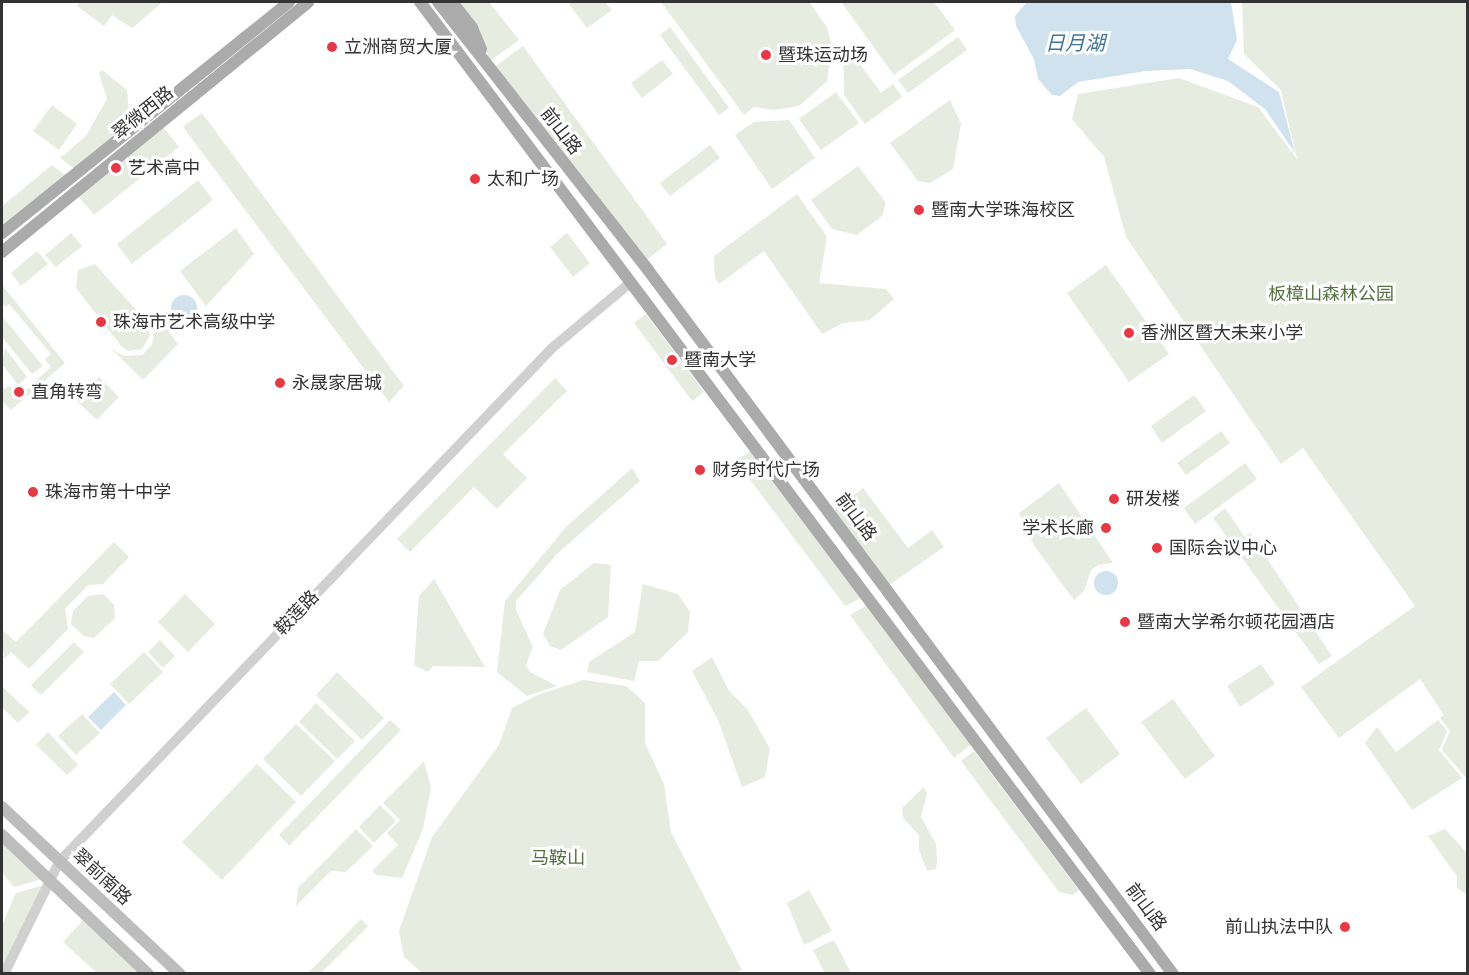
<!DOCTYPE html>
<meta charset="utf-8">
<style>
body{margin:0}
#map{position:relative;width:1469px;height:975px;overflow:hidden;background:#fff;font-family:"Archivo Narrow","Noto Sans SC",sans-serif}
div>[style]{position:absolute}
.green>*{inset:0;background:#e6ecdf}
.water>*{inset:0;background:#cfe2ee}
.round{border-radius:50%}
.tertiary>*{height:10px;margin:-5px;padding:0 5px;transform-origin:5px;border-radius:5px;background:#d0d0d0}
.secondary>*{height:12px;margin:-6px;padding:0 6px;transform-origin:6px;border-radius:6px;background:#bdbdbd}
.primary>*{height:12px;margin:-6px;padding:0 6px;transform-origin:6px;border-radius:6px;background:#ababab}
.dots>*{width:16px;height:16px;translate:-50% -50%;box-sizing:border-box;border:3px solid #fff;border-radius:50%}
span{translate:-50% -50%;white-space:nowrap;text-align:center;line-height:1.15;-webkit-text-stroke:6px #fff;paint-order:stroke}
.poi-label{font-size:18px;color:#333}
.left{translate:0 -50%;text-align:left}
.right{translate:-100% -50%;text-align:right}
.street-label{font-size:18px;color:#333}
.park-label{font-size:18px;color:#56703f}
.water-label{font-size:20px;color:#3f7597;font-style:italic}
.frame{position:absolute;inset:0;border:3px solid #333;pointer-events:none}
</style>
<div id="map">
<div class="green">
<i style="clip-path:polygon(79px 2px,163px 2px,132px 28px,112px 15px,104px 26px,77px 6px)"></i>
<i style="clip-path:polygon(458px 2px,489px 2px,519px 40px,490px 61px,478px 27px)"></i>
<i style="clip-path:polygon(572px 2px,605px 2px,612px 10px,587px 28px,569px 4px)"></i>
<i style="clip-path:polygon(661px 2px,809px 2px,827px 27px,832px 47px,827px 81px,799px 106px,774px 110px,754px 107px,744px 115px)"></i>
<i style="clip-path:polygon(841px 2px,934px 2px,955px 30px,894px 75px)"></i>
<i style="clip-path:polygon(1242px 2px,1467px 2px,1467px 779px,1442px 750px,1450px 731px,1440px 718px,1444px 715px,1420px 679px,1339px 738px,1301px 687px,1415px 606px,1303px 448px,1281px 464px,1126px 237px,1104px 157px,1072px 119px,1078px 94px,1179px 78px,1258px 107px,1297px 159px,1281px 90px,1244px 54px)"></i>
<i style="clip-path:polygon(670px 27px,729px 108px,719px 115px,660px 35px)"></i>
<i style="clip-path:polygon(958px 37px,967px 50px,908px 93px,898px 80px)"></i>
<i style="clip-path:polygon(843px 41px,881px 93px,893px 84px,902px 97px,865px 124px,844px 95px)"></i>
<i style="clip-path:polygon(523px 46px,667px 244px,644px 262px,493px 68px)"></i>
<i style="clip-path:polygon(662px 60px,673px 74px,642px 98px,631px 83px)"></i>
<i style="clip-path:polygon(102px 70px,127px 90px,130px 123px,75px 169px,60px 158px,86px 136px,107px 99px,99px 73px)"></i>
<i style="clip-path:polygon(836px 92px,859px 123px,821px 150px,799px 119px)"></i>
<i style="clip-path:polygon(950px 100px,961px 124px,953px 169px,930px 183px,918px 181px,890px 143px)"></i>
<i style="clip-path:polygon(52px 105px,77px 124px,59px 150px,33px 131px)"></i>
<i style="clip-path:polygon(202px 113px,404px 386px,389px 402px,183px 127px)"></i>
<i style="clip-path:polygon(789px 120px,815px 158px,772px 189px,735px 135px,754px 122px)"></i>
<i style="clip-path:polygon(163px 127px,179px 147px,94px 215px,77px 195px)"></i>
<i style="clip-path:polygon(710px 145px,720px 158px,670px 196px,660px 183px)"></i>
<i style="clip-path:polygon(52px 165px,66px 176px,2px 227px,2px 206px)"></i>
<i style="clip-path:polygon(858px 166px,886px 203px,882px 216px,857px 235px,832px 229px,811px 200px)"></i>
<i style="clip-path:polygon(198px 180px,213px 200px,132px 264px,117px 244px)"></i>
<i style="clip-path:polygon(797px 194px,827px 237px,819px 283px,886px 289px,894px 299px,870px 320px,843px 323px,822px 334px,764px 251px,719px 284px,715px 279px,714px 256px)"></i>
<i style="clip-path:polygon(236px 228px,254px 254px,206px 306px,180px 271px)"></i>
<i style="clip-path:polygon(71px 233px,82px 246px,56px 267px,45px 255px)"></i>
<i style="clip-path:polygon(567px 233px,590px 263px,573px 277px,550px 247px)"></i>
<i style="clip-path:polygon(37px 251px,48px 264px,21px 286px,11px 273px)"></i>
<i style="clip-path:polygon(95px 264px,145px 320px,150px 335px,142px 349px,129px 351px,122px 347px,76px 288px,78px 270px)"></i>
<i style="clip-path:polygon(1106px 265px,1169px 354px,1129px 382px,1067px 293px)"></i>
<i style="clip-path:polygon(2px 285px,65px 363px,11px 410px,2px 401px,2px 386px,5px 389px,10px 386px,18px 397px,51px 367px,45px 360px,51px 354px,9px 304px,5px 307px,2px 302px)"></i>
<i style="clip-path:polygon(646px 314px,704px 392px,692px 401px,634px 323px)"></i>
<i style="clip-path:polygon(2px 316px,43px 366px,32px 374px,2px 337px)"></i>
<i style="clip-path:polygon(158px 317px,178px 344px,143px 380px,112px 349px,124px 356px,142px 355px,152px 345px)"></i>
<i style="clip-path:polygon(5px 348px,27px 377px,18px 385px,2px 364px)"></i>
<i style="clip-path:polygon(99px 377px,119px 397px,97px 420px,77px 401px)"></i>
<i style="clip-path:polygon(555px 378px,567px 391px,503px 454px,527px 478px,497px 509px,474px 487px,410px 552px,397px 539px)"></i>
<i style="clip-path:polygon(1194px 395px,1206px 411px,1162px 443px,1151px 426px)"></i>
<i style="clip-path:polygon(1221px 431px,1230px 443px,1186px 475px,1177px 463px)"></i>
<i style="clip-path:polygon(752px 450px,861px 598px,845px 606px,736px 461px)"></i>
<i style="clip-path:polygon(1245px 463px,1257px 479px,1195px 524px,1184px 508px)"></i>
<i style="clip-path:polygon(632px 468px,640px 481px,558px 553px,516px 601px,516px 610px,533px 647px,526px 665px,530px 672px,557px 686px,527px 696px,497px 672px,505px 601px,565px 528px)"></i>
<i style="clip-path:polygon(1059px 483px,1113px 563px,1098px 565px,1091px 570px,1084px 591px,1074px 600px,1035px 547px,1019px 513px)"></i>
<i style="clip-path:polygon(863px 488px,908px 548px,932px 530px,944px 547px,888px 586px,832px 512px)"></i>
<i style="clip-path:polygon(1225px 508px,1244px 536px,1250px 533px,1332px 656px,1319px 664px,1213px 518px)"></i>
<i style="clip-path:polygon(114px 542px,129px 557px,103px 584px,88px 585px,65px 609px,68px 629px,29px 669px,11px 652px,4px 659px,2px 633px,4px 631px,16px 642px)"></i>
<i style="clip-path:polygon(594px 563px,611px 565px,608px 617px,561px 650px,550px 646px,543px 634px,560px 590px)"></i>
<i style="clip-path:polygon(434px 579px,485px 667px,433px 666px,428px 672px,414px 665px,419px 596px)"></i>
<i style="clip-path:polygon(643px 584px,678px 594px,690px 612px,688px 632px,658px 661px,639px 661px,634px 681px,587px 672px,589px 662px,635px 632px)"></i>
<i style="clip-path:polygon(103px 594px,114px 605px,115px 618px,94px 638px,84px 636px,71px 624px,73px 611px,88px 596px)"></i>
<i style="clip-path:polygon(185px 594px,215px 624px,188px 652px,158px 622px)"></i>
<i style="clip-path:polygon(869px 604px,973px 743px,954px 758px,850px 615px)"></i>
<i style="clip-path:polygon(160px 640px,175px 656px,163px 668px,148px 652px)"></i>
<i style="clip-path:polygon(74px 642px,84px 652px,41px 695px,31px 685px)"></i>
<i style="clip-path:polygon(144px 652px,163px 672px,129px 704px,110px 684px)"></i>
<i style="clip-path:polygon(712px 657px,729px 691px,748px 710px,770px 749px,765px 777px,742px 787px,718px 720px,692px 671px)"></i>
<i style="clip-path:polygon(1261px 664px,1275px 684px,1240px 707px,1227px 686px)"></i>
<i style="clip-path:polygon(337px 672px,384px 718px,362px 740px,316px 695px)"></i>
<i style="clip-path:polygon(583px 680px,626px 686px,645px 703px,645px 743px,664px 784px,671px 832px,742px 970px,730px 974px,422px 973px,404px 957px,399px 931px,432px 837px,499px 745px,512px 708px,538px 695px)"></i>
<i style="clip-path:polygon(2px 686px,29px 712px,18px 723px,2px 707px)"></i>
<i style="clip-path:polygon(1173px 699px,1215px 756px,1185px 779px,1141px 722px)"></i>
<i style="clip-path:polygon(316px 703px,355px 741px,337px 759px,299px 722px)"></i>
<i style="clip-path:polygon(1086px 708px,1120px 754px,1081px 784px,1046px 738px)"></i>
<i style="clip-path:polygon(82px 714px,100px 733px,76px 755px,58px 736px)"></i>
<i style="clip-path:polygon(390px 720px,401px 730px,289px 846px,279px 835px)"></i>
<i style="clip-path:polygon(1438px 720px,1447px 731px,1439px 750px,1462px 778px,1412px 810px,1365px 743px,1377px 727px,1396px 752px)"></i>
<i style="clip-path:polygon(296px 724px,335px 761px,301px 796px,263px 759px)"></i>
<i style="clip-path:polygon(48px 732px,78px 765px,67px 775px,36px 745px)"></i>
<i style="clip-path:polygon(974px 751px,1079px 890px,1073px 895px,1059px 892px,961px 761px)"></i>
<i style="clip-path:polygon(424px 761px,431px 787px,423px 829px,402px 878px,377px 875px,372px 871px,398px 845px,387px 833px,400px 820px,383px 803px)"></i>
<i style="clip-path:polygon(257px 764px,296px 802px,222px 880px,182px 842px)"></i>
<i style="clip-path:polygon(924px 787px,927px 794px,921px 817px,936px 844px,937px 860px,936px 869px,927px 871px,919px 850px,919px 835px,903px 818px,902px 808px)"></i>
<i style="clip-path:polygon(380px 805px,396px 821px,374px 843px,359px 827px)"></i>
<i style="clip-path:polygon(356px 829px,373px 846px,346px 872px,331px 871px,296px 906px,298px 888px)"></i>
<i style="clip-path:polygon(1445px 829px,1467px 853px,1467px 895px,1457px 888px,1457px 876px,1428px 836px)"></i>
<i style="clip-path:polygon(2px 839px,43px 879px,14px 887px,2px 873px)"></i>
<i style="clip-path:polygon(44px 885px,2px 972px,2px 925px,16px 893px)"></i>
<i style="clip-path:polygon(809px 890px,832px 931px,804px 945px,787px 903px)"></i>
<i style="clip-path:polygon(84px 919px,142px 973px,97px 973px,63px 942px)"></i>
<i style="clip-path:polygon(361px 919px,368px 926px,321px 973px,308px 973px)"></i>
<i style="clip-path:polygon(834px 940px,851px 973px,825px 973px,813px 950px)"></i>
</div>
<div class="water">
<i style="clip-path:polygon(1027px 2px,1231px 2px,1237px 40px,1228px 59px,1279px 92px,1295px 153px,1265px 109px,1228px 81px,1190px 69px,1146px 71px,1078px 82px,1060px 96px,1052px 95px,1038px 79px,1034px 59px,1016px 26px,1015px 16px)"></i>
<i class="round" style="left:171px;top:295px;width:26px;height:26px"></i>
<i class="round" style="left:1094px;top:571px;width:24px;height:24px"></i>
<i style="clip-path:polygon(114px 692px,126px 705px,101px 730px,88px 717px)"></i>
</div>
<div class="tertiary">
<i style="left:4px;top:974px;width:125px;rotate:-63.8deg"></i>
<i style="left:59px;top:862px;width:712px;rotate:-46.19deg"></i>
<i style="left:552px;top:348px;width:102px;rotate:-39.8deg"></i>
</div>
<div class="secondary">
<i style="left:2px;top:807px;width:244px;rotate:43.2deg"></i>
<i style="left:2px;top:835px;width:202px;rotate:43.6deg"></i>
</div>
<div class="primary">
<i style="left:420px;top:2px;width:1216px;rotate:53.09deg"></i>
<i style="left:438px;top:2px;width:340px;rotate:51.9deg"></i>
<i style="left:648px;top:270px;width:878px;rotate:53.29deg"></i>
<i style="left:452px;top:2px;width:33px;rotate:52deg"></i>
<i style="left:472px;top:28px;width:23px;rotate:67deg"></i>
<i style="left:2px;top:233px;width:368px;rotate:-38.8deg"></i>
<i style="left:2px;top:252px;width:395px;rotate:-39.2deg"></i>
</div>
<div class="dots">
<i style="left:332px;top:47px;background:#e63946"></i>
<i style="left:766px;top:55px;background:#e63946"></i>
<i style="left:116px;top:168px;background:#e63946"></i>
<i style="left:475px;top:179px;background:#e63946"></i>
<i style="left:919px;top:210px;background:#e63946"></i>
<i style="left:101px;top:322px;background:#e63946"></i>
<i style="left:1129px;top:333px;background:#e63946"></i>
<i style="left:672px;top:360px;background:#e63946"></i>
<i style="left:280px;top:383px;background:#e63946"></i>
<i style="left:19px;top:392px;background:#e63946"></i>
<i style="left:700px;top:470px;background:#e63946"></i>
<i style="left:33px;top:492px;background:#e63946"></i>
<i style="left:1114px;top:499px;background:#e63946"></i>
<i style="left:1106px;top:528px;background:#e63946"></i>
<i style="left:1157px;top:548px;background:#e63946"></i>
<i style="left:1125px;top:622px;background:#e63946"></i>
<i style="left:1345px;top:927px;background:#e63946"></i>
</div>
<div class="poi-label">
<span class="left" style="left:344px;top:47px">立洲商贸大厦</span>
<span class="left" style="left:778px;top:55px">暨珠运动场</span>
<span class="left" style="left:128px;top:168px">艺术高中</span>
<span class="left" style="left:487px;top:179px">太和广场</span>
<span class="left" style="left:931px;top:210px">暨南大学珠海校区</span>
<span class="left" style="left:113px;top:322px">珠海市艺术高级中学</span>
<span class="left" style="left:1141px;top:333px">香洲区暨大未来小学</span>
<span class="left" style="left:684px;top:360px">暨南大学</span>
<span class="left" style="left:292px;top:383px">永晟家居城</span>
<span class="left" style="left:31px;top:392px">直角转弯</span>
<span class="left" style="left:712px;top:470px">财务时代广场</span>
<span class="left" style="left:45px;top:492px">珠海市第十中学</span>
<span class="left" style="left:1126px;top:499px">研发楼</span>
<span class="right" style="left:1094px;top:528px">学术长廊</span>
<span class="left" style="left:1169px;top:548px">国际会议中心</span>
<span class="left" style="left:1137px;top:622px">暨南大学希尔顿花园酒店</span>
<span class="right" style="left:1333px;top:927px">前山执法中队</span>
</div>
<div class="street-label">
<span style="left:143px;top:113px;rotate:-39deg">翠微西路</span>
<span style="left:561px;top:131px;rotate:52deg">前山路</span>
<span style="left:856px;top:517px;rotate:53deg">前山路</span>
<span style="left:297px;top:613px;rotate:-46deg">鞍莲路</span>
<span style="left:102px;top:877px;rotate:43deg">翠前南路</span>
<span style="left:1146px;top:907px;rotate:53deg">前山路</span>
</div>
<div class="park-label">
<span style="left:1331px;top:294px">板樟山森林公园</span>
<span style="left:558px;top:858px">马鞍山</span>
</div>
<div class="water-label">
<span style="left:1075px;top:42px">日月湖</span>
</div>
<div class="frame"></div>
</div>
